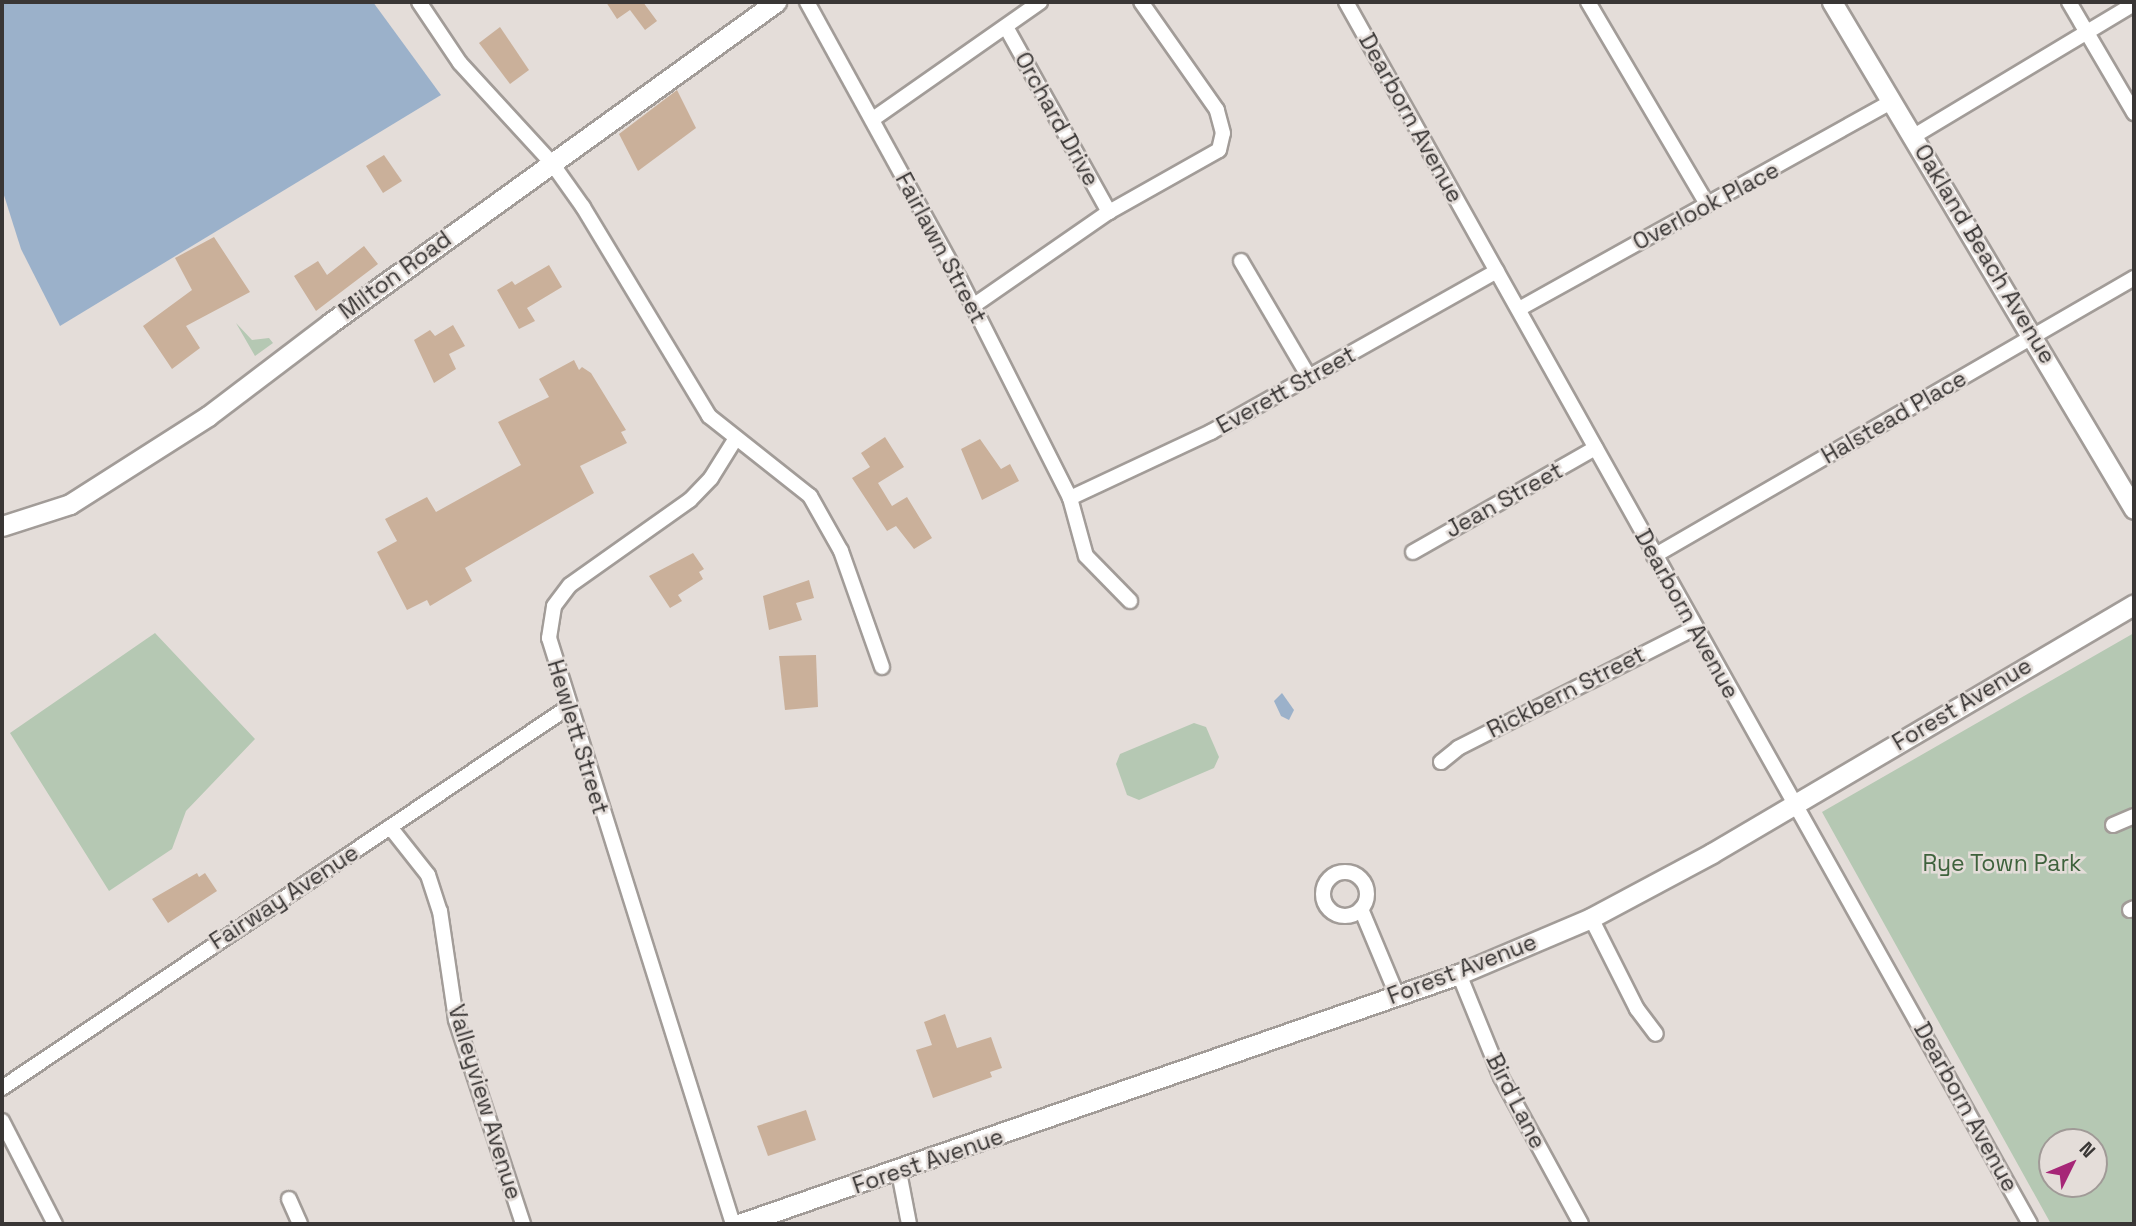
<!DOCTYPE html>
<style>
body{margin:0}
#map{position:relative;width:2136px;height:1226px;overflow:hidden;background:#e4ddd9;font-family:"Space Grotesk",sans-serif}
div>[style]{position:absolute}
.green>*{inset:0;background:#b5c8b3}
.water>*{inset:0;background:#9bb1ca}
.building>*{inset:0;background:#cab09a}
.roads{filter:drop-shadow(2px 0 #a29c98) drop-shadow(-2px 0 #a29c98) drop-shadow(0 2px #a29c98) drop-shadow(0 -2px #a29c98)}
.street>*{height:14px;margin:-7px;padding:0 7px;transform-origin:7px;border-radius:7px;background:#fff}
.street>.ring{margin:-7px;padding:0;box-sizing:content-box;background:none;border:14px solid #fff;border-radius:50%}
.secondary>*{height:19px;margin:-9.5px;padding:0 9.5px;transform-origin:9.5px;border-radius:9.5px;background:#fff}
span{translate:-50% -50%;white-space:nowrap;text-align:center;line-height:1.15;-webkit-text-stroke:5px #e4ddd9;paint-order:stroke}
.street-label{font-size:23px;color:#393635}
.park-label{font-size:23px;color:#3e623c}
.frame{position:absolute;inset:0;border:4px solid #393635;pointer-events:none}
.north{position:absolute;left:2038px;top:1128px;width:70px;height:70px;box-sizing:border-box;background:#e4ddd9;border:2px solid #a09a97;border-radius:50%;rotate:47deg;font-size:19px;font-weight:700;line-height:28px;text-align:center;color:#393635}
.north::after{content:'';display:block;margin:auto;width:24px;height:32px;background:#a62677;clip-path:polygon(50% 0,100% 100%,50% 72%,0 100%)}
</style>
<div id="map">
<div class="green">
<i style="clip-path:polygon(236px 323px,252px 340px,269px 338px,273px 343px,255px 356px)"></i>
<i style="clip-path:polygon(155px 633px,255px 739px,186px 811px,172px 849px,109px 891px,10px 733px)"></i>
<i style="clip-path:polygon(evenodd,2134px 633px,2134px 1224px,2051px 1224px,1822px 812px,2134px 633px,2052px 1142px,2094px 1142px,2094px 1184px,2052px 1184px,2052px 1142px)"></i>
<i style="clip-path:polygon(1194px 723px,1206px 727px,1219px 757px,1214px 768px,1139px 800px,1127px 795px,1116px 764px,1120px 754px)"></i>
</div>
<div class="water">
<i style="clip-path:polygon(2px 2px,373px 2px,441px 95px,60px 326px,21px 249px,2px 189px)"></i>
<i style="clip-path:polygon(1282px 693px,1294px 710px,1289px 720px,1281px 716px,1274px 701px)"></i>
</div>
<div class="building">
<i style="clip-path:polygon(606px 2px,643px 2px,657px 21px,645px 30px,630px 10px,617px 19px)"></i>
<i style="clip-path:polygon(500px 27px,529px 70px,510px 84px,479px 43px)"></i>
<i style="clip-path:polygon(677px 90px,696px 128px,638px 171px,619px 134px)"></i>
<i style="clip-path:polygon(384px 155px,402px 181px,383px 193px,366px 166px)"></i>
<i style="clip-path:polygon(214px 237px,250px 292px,186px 326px,200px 348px,172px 369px,143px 326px,192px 290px,175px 258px)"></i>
<i style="clip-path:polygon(364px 246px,378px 264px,316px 311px,294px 276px,318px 261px,327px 275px)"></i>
<i style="clip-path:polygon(549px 265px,562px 287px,527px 308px,535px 321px,519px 329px,497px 290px,512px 281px,515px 285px)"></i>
<i style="clip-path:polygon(453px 325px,465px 346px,449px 354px,456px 369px,434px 383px,414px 340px,430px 330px,435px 336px)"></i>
<i style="clip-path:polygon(574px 360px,579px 370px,582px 367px,591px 373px,626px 430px,621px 432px,627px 443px,580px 466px,594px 493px,465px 568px,472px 581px,430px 606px,427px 600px,407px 610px,377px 552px,397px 541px,385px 519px,427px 497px,436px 512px,521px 465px,498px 422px,549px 397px,539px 379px)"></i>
<i style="clip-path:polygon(885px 437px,904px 467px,878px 483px,892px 506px,907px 497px,932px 538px,914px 549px,896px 526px,887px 531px,852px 478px,870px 467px,861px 453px)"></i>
<i style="clip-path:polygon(980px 439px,1001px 469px,1010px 464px,1019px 481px,982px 500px,961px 449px)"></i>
<i style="clip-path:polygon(693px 553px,704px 569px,699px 572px,703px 579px,678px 595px,682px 601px,670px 608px,649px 576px)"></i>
<i style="clip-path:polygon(809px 580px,814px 598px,796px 603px,802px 620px,769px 630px,763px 596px)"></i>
<i style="clip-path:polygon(816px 655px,818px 707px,785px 710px,779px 656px)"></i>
<i style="clip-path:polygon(197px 873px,199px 877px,205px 873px,217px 891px,168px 923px,152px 899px)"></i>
<i style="clip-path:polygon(945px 1014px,957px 1048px,991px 1037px,1002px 1068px,990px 1072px,992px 1077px,933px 1098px,916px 1050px,932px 1045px,924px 1022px)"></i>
<i style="clip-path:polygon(806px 1110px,816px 1140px,768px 1156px,757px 1126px)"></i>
</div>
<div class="roads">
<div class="street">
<i style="left:419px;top:2px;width:73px;rotate:56.1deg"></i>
<i style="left:460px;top:63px;width:134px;rotate:47.4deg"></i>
<i style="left:551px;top:162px;width:55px;rotate:54.6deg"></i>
<i style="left:583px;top:207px;width:244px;rotate:58.9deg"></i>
<i style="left:709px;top:416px;width:129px;rotate:38.4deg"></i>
<i style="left:810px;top:496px;width:63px;rotate:60.6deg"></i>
<i style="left:841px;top:551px;width:123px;rotate:70.5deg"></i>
<i style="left:807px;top:2px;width:315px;rotate:61.2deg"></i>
<i style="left:959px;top:278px;width:246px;rotate:63.2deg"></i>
<i style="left:1070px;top:498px;width:60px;rotate:74.6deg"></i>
<i style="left:1086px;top:556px;width:63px;rotate:45.6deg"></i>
<i style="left:1346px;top:2px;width:1400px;rotate:60.76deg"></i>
<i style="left:1588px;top:2px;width:234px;rotate:59.5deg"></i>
<i style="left:2069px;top:2px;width:129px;rotate:59.6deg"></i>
<i style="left:1006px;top:27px;width:212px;rotate:60.9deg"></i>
<i style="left:873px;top:119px;width:204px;rotate:-35deg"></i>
<i style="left:1914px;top:136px;width:257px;rotate:-31deg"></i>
<i style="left:1241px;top:261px;width:134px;rotate:59.6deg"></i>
<i style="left:973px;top:306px;width:165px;rotate:-34.7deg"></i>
<i style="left:1109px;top:212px;width:126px;rotate:-29.4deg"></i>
<i style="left:1219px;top:150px;width:17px;rotate:-77deg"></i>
<i style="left:1223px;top:133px;width:24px;rotate:-105deg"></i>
<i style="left:1217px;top:110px;width:132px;rotate:-125.1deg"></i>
<i style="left:1519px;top:309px;width:427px;rotate:-29.1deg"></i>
<i style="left:1070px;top:498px;width:156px;rotate:-25.1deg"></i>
<i style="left:1211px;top:432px;width:328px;rotate:-29.4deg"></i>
<i style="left:1413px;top:552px;width:210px;rotate:-29.7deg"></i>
<i style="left:1654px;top:556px;width:555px;rotate:-30.08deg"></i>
<i style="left:1441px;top:762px;width:22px;rotate:-39deg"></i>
<i style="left:1458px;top:748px;width:266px;rotate:-26.9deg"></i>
<i style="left:2113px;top:825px;width:23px;rotate:-23deg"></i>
<i style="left:390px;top:827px;width:61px;rotate:51.6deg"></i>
<i style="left:428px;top:875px;width:38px;rotate:72deg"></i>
<i style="left:440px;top:911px;width:110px;rotate:81.6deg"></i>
<i style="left:456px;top:1020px;width:215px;rotate:71.8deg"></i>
<i class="ring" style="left:1323px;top:872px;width:30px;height:30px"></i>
<i style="left:1361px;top:909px;width:93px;rotate:67.3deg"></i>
<i style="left:2130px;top:910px;width:4px;rotate:-27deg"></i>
<i style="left:1591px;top:918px;width:102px;rotate:63.2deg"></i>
<i style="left:1637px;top:1009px;width:31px;rotate:53deg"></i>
<i style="left:1459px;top:974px;width:111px;rotate:67.8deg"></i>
<i style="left:1501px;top:1077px;width:167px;rotate:61.4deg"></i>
<i style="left:2px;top:1088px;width:681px;rotate:-33.92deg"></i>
<i style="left:2px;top:1121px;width:116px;rotate:62.8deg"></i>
<i style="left:899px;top:1172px;width:53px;rotate:79.1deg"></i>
<i style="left:289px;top:1199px;width:27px;rotate:66deg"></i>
<i style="left:733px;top:1224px;width:614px;rotate:-107.43deg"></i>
<i style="left:549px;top:638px;width:32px;rotate:-81deg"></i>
<i style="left:554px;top:606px;width:26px;rotate:-53deg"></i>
<i style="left:570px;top:585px;width:147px;rotate:-35.3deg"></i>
<i style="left:690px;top:500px;width:30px;rotate:-46deg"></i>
<i style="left:711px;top:478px;width:47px;rotate:-58deg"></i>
</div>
<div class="secondary">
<i style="left:1832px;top:2px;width:590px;rotate:59.22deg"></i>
<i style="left:2px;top:526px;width:71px;rotate:-17.9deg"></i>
<i style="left:70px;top:504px;width:164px;rotate:-32.5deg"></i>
<i style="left:208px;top:416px;width:152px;rotate:-37.2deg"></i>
<i style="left:329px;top:324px;width:551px;rotate:-35.77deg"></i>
<i style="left:739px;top:1224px;width:762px;rotate:-19.15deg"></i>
<i style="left:1459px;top:974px;width:143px;rotate:-23deg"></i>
<i style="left:1591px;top:918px;width:137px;rotate:-28.2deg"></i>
<i style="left:1712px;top:853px;width:490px;rotate:-30.5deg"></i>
</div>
</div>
<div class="street-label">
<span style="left:1411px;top:118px;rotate:61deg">Dearborn Avenue</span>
<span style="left:1057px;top:119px;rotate:61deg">Orchard Drive</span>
<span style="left:1706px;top:206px;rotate:-28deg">Overlook Place</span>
<span style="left:941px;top:248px;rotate:62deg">Fairlawn Street</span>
<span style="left:1985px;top:254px;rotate:59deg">Oakland Beach Avenue</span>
<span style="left:395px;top:275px;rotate:-36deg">Milton Road</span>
<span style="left:1286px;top:390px;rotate:-29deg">Everett Street</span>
<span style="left:1894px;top:417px;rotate:-30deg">Halstead Place</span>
<span style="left:1504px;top:500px;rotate:-29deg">Jean Street</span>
<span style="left:1687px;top:614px;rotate:61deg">Dearborn Avenue</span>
<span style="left:1566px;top:692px;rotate:-27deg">Rickbern Street</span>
<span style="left:1962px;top:704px;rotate:-31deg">Forest Avenue</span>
<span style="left:578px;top:737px;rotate:73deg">Hewlett Street</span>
<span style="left:284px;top:897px;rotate:-33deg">Fairway Avenue</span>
<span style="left:1462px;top:969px;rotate:-21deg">Forest Avenue</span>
<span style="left:1516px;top:1101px;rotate:63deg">Bird Lane</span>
<span style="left:485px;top:1102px;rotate:73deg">Valleyview Avenue</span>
<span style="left:1966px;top:1107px;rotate:61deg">Dearborn Avenue</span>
<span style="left:928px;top:1161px;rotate:-19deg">Forest Avenue</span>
</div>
<div class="park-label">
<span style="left:2002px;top:863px">Rye Town Park</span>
</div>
<div class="frame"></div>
<div class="north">N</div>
</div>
